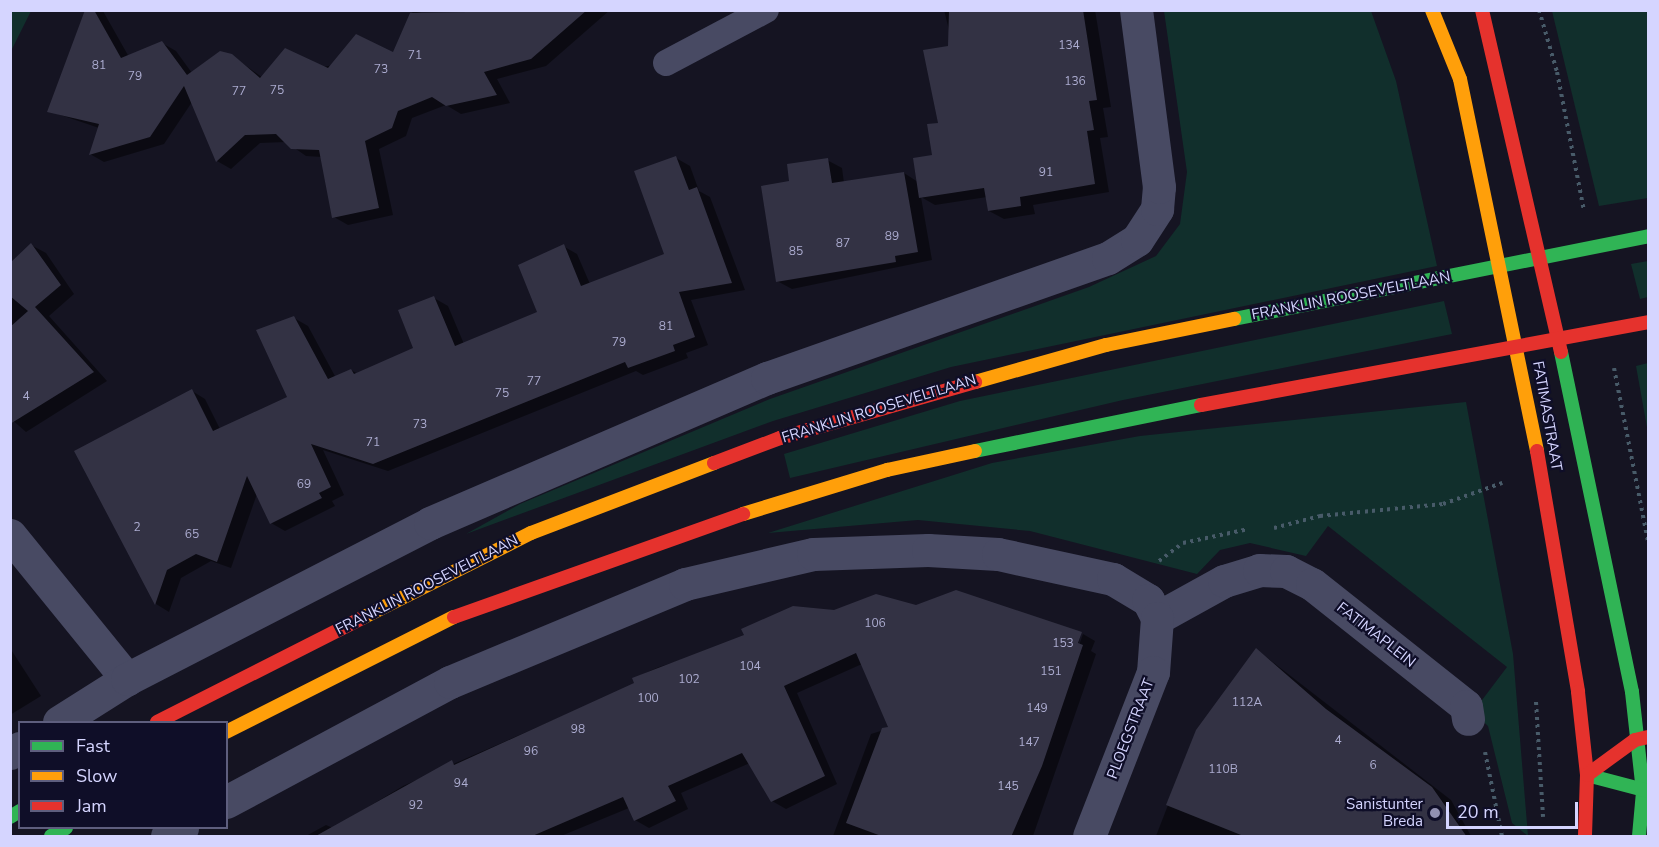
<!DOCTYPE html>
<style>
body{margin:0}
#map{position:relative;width:1659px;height:847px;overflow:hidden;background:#151422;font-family:"Nunito Sans",sans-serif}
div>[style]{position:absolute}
.green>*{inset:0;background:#112f2c}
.shadow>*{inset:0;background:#0007}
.building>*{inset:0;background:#333244}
.path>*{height:4px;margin-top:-2px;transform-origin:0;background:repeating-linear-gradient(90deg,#485b69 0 3px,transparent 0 7.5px)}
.lane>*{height:26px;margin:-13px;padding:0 13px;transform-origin:13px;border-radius:13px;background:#484a63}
.street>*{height:33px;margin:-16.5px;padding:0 16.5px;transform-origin:16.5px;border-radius:16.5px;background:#484a63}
.fast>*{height:14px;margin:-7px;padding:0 7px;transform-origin:7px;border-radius:7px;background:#30b455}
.slow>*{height:14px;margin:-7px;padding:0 7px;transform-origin:7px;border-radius:7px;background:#ff9f0a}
.jam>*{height:14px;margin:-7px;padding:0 7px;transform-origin:7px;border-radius:7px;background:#e5322d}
.dots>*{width:16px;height:16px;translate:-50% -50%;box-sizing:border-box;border:3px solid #0f0e28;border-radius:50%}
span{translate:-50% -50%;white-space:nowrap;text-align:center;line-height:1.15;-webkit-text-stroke:4.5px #0f0e28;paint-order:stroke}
.number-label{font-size:12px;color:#acacd0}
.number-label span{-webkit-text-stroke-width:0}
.street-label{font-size:15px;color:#d5d5ff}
.poi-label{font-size:15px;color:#d5d5ff}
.right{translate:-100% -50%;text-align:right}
.frame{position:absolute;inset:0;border:12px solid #d5d5ff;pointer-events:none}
.legend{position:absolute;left:18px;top:721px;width:210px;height:108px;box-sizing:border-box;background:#0f0e28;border:2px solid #5e5e7e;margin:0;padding:8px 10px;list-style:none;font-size:18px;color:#d5d5ff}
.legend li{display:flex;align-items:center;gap:12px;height:30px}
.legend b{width:30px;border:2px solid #5e5e7e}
.scale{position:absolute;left:1446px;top:802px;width:132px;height:27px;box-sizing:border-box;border:3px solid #d5d5ff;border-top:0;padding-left:8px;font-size:18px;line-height:21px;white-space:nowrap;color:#d5d5ff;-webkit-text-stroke:4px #0f0e28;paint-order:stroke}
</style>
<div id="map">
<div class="green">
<i style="clip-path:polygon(11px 10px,31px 11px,11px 51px,10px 11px)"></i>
<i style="clip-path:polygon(1164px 11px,1371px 11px,1396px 81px,1437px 266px,951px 367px,773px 421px,466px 534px,520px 504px,770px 399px,1089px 287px,1156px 256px,1180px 224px,1187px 172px)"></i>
<i style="clip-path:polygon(1552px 11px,1648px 11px,1648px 198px,1599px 206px)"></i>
<i style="clip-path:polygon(1648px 261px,1648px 297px,1640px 299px,1631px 264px)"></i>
<i style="clip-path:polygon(1444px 301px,1452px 334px,1123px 400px,790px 478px,784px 454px,960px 401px)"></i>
<i style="clip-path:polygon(1648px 363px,1648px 433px,1636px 366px)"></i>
<i style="clip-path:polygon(1466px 402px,1513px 654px,1528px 836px,1512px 823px,1488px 726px,1473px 712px,1507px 667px,1328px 526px,1306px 556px,1250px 543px,1220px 550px,1197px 574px,1030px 531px,918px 520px,768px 533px,992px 463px,1140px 436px)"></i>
</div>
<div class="shadow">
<i style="clip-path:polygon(87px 10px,103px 11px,129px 57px,162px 43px,176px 51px,192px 73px,231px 55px,263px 78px,393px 54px,413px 11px,459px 22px,462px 10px,610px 10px,546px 66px,497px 79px,510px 103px,461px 114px,446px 105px,412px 118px,406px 136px,379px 149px,393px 215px,348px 225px,334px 217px,322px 157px,306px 156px,286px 142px,260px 143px,231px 169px,217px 161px,192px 102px,164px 144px,104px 162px,90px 154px,99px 128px,49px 111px)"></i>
<i style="clip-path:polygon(944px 10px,1095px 10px,1111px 107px,1103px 108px,1108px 137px,1100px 138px,1109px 192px,1033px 205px,1035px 214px,1004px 219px,989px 211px,987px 197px,935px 205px,921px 197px,932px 260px,792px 289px,777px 281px,791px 182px,827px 160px,842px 168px,844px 183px,904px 173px,918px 182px,933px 157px,953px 46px)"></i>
<i style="clip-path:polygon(676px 158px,690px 166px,699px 191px,710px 197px,745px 290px,691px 300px,708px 345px,686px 353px,688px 358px,643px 375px,636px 371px,388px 471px,323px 450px,344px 495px,332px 501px,335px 506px,285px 531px,271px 523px,257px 494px,231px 568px,211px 561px,181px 578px,169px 612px,156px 604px,76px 452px,192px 391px,205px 399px,220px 429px,289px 398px,294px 318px,308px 326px,336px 378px,351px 370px,358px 374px,415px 348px,434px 298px,448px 306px,464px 344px,539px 313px,563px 246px,577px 254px,590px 284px,666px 255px)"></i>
<i style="clip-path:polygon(31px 245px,46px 253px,74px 294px,49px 316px,107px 381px,26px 432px,10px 418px,10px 265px)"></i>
<i style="clip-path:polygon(916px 606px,1081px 633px,1077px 651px,1083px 634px,1095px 641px,1091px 651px,1096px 654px,1033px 836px,833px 836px,871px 734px,890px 728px,862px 664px,797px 693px,837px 784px,786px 809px,772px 801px,750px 763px,681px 793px,688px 809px,649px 828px,635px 820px,629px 808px,561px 836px,306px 836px,326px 825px,333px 828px,403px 786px,636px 684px,634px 678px,659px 667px,834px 611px)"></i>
<i style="clip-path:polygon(10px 648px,41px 696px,10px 715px)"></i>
<i style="clip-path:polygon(1257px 650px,1451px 800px,1471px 836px,1156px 836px,1197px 730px)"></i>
</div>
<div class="building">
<i style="clip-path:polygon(85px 10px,94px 10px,121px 58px,162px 41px,187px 75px,220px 51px,232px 54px,260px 78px,285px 48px,328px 68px,356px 34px,393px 52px,410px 13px,587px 10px,531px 59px,484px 72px,497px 95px,446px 106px,432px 97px,398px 111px,392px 128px,365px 141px,379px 208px,332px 218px,319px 150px,291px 149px,276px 134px,245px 135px,216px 162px,184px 86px,150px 137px,89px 155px,99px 124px,47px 112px)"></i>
<i style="clip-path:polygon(949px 10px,1083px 10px,1097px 100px,1089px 101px,1094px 130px,1087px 131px,1095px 184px,1020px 197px,1021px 206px,988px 211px,984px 188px,919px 198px,913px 158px,932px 155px,927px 124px,938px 123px,923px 50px,948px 46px)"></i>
<i style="clip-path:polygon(676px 156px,689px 190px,697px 187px,732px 283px,679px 292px,695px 337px,673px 345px,675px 351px,628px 368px,625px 362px,373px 464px,311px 444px,331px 487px,319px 493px,322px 498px,270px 524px,247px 476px,217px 562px,196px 554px,167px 570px,155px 605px,74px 451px,192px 389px,213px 431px,287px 397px,256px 330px,294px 316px,328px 379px,351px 369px,354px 374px,413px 348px,398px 310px,434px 296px,455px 346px,537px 312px,518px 265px,564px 244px,581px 286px,664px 254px,634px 171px)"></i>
<i style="clip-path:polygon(828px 158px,832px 183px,904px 172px,918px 252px,895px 256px,896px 262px,776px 282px,761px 186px,789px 181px,787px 164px)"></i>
<i style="clip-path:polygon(31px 243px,61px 285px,35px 307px,94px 372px,10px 424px,10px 327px,28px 311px,10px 296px,10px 263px)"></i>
<i style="clip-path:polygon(956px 590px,1082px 632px,1078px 643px,1083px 645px,1042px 766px,1011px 837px,884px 837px,846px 823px,882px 728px,888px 727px,856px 653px,784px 686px,825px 776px,771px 802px,742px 753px,668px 786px,676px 801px,634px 821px,623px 797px,530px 837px,314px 837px,452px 760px,454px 765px,634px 683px,632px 678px,744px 635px,741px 629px,793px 606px,834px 610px,876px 594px,916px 605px)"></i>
<i style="clip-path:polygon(1256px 648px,1326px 709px,1432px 787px,1467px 837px,1246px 837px,1166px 805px,1196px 730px)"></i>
</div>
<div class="path">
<i style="left:1539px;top:10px;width:65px;rotate:73.8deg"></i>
<i style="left:1557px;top:72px;width:142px;rotate:79deg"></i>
<i style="left:1614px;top:368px;width:176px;rotate:78.9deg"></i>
<i style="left:1274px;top:528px;width:48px;rotate:-14.6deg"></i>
<i style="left:1320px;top:516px;width:124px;rotate:-5.6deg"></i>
<i style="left:1443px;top:504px;width:63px;rotate:-19.6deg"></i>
<i style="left:1159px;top:561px;width:30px;rotate:-37deg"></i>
<i style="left:1183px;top:543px;width:67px;rotate:-12deg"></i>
<i style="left:1536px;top:702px;width:115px;rotate:86.5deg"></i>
<i style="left:1485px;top:752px;width:86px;rotate:78.6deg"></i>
</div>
<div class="lane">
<i style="left:666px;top:63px;width:113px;rotate:-27.9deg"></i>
</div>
<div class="street">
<i style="left:10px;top:535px;width:186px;rotate:50.9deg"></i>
<i style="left:1157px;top:618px;width:77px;rotate:-28.9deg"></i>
<i style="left:1224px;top:581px;width:37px;rotate:-17deg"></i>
<i style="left:1259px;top:570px;width:27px;rotate:2deg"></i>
<i style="left:1286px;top:571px;width:29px;rotate:27deg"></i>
<i style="left:1312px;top:584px;width:196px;rotate:38.4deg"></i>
<i style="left:1466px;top:706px;width:13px;rotate:81deg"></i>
<i style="left:59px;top:722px;width:80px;rotate:-32.3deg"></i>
<i style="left:127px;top:679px;width:341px;rotate:-27.2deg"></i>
<i style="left:430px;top:523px;width:367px;rotate:-23.3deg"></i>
<i style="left:767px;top:378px;width:361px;rotate:-19.4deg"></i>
<i style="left:1108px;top:258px;width:34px;rotate:-32deg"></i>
<i style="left:1137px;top:240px;width:37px;rotate:-57deg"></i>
<i style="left:1157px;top:209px;width:22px;rotate:-85deg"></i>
<i style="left:1159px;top:187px;width:178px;rotate:-97.4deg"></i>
<i style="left:10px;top:753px;width:11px;rotate:-27deg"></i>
<i style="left:226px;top:802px;width:254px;rotate:-28.2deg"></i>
<i style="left:450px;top:682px;width:255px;rotate:-22.6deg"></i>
<i style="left:685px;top:584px;width:131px;rotate:-13.2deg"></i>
<i style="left:813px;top:554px;width:115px;rotate:-2deg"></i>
<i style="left:928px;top:550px;width:70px;rotate:3.3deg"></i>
<i style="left:998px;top:554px;width:118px;rotate:12.3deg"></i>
<i style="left:1113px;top:579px;width:41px;rotate:31deg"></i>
<i style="left:1148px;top:600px;width:20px;rotate:63deg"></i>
<i style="left:1157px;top:618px;width:54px;rotate:94.2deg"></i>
<i style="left:1153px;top:672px;width:176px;rotate:111.3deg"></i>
<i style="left:167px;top:836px;width:17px;rotate:-28deg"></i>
</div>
<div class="fast">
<i style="left:1234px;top:319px;width:422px;rotate:-11.3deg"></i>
<i style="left:1561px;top:352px;width:347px;rotate:78.2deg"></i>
<i style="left:1632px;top:692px;width:101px;rotate:83.7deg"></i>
<i style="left:1643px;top:792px;width:44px;rotate:95.2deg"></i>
<i style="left:975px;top:451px;width:231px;rotate:-11.5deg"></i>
<i style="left:1587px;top:775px;width:63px;rotate:14.7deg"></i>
<i style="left:10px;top:817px;width:12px;rotate:-31deg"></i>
<i style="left:51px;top:836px;width:17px;rotate:-28deg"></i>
</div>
<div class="slow">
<i style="left:1432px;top:10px;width:74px;rotate:67.9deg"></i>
<i style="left:1460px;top:79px;width:380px;rotate:78.3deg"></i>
<i style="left:975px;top:382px;width:136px;rotate:-15.8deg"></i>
<i style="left:1106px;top:345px;width:131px;rotate:-11.5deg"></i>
<i style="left:743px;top:514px;width:151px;rotate:-17deg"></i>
<i style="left:887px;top:470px;width:90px;rotate:-12.2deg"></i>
<i style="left:362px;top:618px;width:189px;rotate:-26.7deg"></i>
<i style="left:531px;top:533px;width:196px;rotate:-20.9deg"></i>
<i style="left:226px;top:732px;width:255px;rotate:-26.8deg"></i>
</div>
<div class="jam">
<i style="left:1482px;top:10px;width:351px;rotate:77deg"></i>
<i style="left:1201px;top:405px;width:455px;rotate:-10.5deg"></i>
<i style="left:1537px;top:451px;width:244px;rotate:80.3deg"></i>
<i style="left:1578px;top:692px;width:83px;rotate:83.8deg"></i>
<i style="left:1587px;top:775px;width:61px;rotate:91.9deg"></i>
<i style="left:714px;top:463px;width:71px;rotate:-20.7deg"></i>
<i style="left:780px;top:438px;width:203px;rotate:-16deg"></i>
<i style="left:454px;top:617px;width:307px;rotate:-19.6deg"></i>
<i style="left:157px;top:722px;width:230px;rotate:-26.9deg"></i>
<i style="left:1587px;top:775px;width:59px;rotate:-36.1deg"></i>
<i style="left:1635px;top:740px;width:13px;rotate:-13deg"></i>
</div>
<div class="dots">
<i style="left:1435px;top:813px;background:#9291b2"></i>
</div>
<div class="number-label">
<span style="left:1069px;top:46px">134</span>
<span style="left:415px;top:56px">71</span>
<span style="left:99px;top:66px">81</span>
<span style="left:381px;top:70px">73</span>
<span style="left:135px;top:77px">79</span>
<span style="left:1075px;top:82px">136</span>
<span style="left:277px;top:91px">75</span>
<span style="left:239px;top:92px">77</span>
<span style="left:1046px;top:173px">91</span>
<span style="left:892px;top:237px">89</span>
<span style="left:843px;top:244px">87</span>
<span style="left:796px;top:252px">85</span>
<span style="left:666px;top:327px">81</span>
<span style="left:619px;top:343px">79</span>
<span style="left:534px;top:382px">77</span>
<span style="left:502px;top:394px">75</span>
<span style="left:26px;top:397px">4</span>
<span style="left:420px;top:425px">73</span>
<span style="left:373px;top:443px">71</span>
<span style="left:304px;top:485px">69</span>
<span style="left:137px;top:528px">2</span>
<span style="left:192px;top:535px">65</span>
<span style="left:875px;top:624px">106</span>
<span style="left:1063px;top:644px">153</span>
<span style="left:750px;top:667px">104</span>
<span style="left:1051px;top:672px">151</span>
<span style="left:689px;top:680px">102</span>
<span style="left:648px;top:699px">100</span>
<span style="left:1247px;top:703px">112A</span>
<span style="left:1037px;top:709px">149</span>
<span style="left:578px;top:730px">98</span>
<span style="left:1338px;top:741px">4</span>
<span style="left:1029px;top:743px">147</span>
<span style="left:531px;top:752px">96</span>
<span style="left:1373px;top:766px">6</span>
<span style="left:1223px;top:770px">110B</span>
<span style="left:461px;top:784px">94</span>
<span style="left:1008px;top:787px">145</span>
<span style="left:416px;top:806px">92</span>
</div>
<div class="street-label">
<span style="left:1351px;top:296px;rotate:-11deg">FRANKLIN ROOSEVELTLAAN</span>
<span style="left:879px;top:409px;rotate:-17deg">FRANKLIN ROOSEVELTLAAN</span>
<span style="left:1547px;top:416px;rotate:80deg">FATIMASTRAAT</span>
<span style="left:427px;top:585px;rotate:-27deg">FRANKLIN ROOSEVELTLAAN</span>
<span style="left:1376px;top:635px;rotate:38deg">FATIMAPLEIN</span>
<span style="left:1131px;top:729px;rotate:-69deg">PLOEGSTRAAT</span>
</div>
<div class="poi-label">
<span class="right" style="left:1423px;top:813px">Sanistunter<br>Breda</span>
</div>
<div class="frame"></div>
<ul class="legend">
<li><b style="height:8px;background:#30b455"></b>Fast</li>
<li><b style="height:8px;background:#ff9f0a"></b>Slow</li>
<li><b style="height:8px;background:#e5322d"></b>Jam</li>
</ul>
<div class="scale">20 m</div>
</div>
